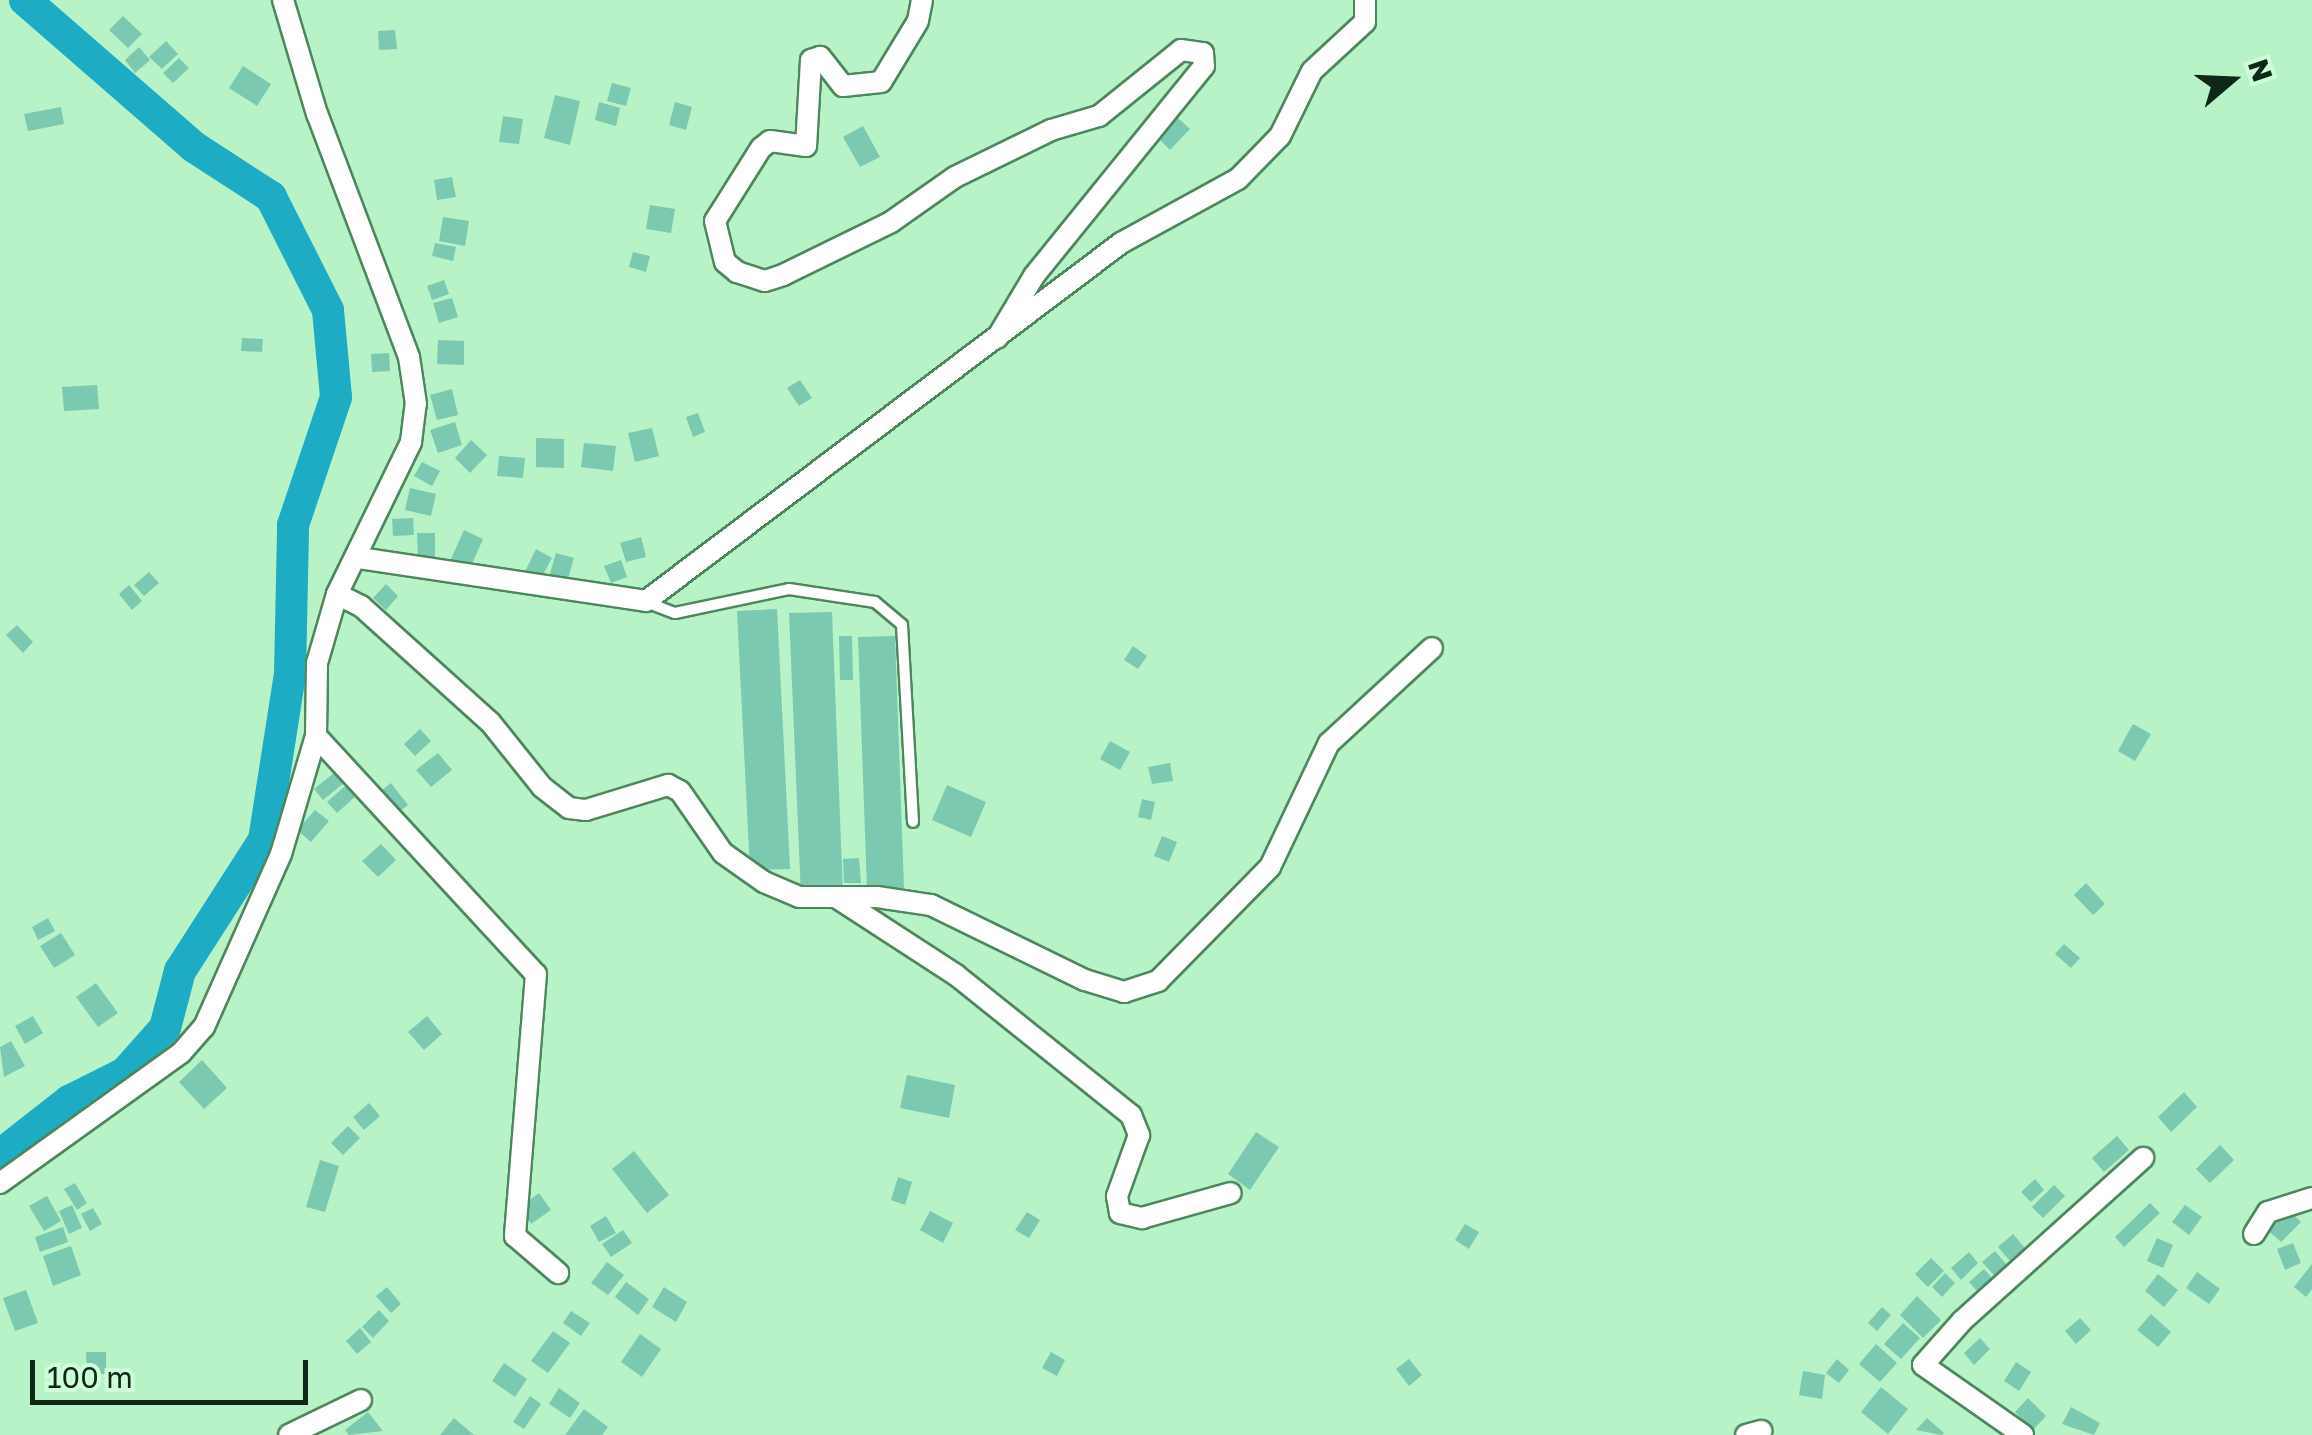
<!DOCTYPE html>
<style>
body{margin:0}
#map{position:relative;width:2312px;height:1435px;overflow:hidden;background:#b7f3c6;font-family:"Golos Text",sans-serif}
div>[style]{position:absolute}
.river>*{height:32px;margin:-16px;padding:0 16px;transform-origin:16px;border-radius:16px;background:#1dacc4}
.building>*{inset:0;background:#7bc9b1}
.roads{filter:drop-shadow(2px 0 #4e865e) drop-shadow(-2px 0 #4e865e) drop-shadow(0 2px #4e865e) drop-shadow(0 -2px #4e865e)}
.lane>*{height:10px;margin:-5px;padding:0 5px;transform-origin:5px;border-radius:5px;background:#fff}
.street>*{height:20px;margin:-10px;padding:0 10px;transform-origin:10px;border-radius:10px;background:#fff}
span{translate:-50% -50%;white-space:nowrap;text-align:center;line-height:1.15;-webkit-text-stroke:8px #cdfdd9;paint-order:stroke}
.north{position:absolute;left:2182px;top:30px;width:100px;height:100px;-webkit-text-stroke:8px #cdfdd9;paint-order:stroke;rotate:71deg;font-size:28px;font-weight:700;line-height:40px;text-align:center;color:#0f2717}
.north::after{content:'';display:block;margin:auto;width:35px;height:45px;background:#0f2717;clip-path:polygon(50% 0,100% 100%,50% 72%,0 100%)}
.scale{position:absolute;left:30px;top:1360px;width:278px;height:45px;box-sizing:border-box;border:5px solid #0f2717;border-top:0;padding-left:12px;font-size:30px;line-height:35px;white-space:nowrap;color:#0f2717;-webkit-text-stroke:8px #cdfdd9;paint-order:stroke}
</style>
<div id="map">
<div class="river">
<i style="left:0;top:1155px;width:88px;rotate:-38deg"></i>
<i style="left:69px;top:1101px;width:63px;rotate:-26.6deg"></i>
<i style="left:125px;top:1073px;width:60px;rotate:-48.4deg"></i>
<i style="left:165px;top:1028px;width:59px;rotate:-75.3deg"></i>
<i style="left:180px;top:971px;width:156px;rotate:-57.3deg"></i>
<i style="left:264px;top:840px;width:168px;rotate:-81.1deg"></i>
<i style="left:290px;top:674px;width:149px;rotate:-88.8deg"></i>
<i style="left:293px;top:525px;width:135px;rotate:-71.4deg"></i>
<i style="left:336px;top:397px;width:87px;rotate:-95.3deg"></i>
<i style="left:328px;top:310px;width:127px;rotate:-116.8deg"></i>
<i style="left:271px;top:197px;width:92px;rotate:-147deg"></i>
<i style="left:194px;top:147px;width:224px;rotate:-139deg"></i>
</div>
<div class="building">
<i style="clip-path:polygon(123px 16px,142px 34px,128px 48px,109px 30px)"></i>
<i style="clip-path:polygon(395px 30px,397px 49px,379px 50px,378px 31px)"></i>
<i style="clip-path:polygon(166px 41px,178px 54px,162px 69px,149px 57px)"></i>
<i style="clip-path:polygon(139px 47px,150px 60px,135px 73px,125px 60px)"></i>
<i style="clip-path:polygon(179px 58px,189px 68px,173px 83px,163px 73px)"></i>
<i style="clip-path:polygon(243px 66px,271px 84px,257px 106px,229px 88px)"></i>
<i style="clip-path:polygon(612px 83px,631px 88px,626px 106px,607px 101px)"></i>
<i style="clip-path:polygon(555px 95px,580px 101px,570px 145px,544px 138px)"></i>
<i style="clip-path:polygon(599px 102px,620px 108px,616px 126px,595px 120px)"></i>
<i style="clip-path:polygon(675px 102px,692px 107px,686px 130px,669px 125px)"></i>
<i style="clip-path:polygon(61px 107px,64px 124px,28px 131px,24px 114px)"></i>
<i style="clip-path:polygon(503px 116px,523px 119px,519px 144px,499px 142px)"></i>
<i style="clip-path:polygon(1177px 117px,1190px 129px,1170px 150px,1158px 138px)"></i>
<i style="clip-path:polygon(863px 126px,880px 157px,860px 167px,843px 137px)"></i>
<i style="clip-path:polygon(452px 177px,456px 197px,437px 200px,434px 180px)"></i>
<i style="clip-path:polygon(650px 205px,675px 209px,671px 233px,646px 229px)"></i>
<i style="clip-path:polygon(443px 217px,469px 221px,465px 246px,439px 241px)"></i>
<i style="clip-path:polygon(435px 243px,456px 247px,453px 261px,432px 256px)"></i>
<i style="clip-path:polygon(633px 252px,650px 256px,646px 272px,629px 267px)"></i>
<i style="clip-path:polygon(444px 280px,449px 294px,432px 300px,427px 286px)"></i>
<i style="clip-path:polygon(452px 298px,458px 317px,439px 323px,433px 303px)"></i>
<i style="clip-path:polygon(242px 338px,263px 339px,262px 352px,241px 351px)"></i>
<i style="clip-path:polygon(438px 340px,464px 341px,464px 365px,437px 364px)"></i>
<i style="clip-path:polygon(389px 353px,390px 371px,372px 372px,371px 354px)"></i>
<i style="clip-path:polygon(800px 380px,812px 398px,799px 406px,787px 388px)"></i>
<i style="clip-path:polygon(97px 385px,99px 409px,64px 411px,62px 387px)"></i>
<i style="clip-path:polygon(452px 389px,458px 415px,437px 420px,430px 395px)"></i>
<i style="clip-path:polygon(698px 413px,705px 432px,693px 437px,686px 417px)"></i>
<i style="clip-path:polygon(455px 422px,462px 445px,438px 453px,430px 430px)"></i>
<i style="clip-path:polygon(652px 428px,659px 456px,635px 462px,628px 433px)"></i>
<i style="clip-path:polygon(536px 438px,564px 439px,564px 468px,536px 467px)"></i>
<i style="clip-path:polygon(471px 440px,487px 455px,470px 473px,455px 458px)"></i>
<i style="clip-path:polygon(584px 443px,616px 446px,613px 471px,581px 467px)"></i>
<i style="clip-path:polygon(499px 456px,525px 458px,523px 478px,497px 476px)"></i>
<i style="clip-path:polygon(422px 462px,440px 471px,432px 486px,414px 476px)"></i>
<i style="clip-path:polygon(410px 488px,436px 494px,431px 516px,405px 510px)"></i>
<i style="clip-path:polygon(413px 518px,414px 535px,393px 536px,392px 519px)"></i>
<i style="clip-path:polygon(464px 530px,483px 539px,470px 568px,451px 559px)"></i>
<i style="clip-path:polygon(417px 533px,435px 533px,435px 558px,418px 558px)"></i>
<i style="clip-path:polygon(641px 537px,646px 557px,626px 562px,620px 543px)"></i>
<i style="clip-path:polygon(536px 549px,552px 558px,538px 584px,523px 576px)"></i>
<i style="clip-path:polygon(556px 553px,574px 558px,567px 582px,549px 577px)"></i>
<i style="clip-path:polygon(621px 560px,627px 577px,611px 583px,604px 566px)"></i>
<i style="clip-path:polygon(149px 572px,159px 583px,144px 596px,134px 585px)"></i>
<i style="clip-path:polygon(386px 584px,398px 596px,386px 610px,373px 598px)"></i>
<i style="clip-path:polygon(129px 585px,142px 601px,132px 610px,119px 594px)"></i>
<i style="clip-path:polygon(777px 609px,790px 869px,750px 870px,737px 611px)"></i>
<i style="clip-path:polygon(832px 612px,843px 894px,801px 896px,789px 613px)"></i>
<i style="clip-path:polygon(17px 625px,33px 642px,23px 653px,6px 635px)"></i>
<i style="clip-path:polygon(839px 636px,852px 636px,853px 680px,840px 680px)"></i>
<i style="clip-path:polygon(895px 636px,904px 888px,867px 889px,858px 637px)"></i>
<i style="clip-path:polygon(1133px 646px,1147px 656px,1138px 669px,1124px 660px)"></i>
<i style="clip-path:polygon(2133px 724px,2151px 734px,2135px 761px,2118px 751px)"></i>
<i style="clip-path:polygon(420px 729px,431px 741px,415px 756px,404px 744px)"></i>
<i style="clip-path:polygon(1110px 741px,1130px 752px,1120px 770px,1100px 759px)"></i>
<i style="clip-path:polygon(438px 753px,452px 770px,431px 787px,416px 770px)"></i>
<i style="clip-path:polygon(1170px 763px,1173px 781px,1152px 784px,1148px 767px)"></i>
<i style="clip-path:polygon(335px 772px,344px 783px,323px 800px,314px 789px)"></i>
<i style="clip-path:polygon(391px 783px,408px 805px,396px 814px,380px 792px)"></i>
<i style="clip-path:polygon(947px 785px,986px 802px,971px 837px,932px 820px)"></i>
<i style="clip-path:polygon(345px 786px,355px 797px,337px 813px,327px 802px)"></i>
<i style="clip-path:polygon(1142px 799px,1155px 802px,1151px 820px,1138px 817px)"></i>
<i style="clip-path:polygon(315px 810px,329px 821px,311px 842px,297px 830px)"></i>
<i style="clip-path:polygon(1162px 836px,1177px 842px,1169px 862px,1154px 856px)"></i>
<i style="clip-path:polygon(381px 844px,396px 860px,378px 877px,362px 861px)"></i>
<i style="clip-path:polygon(859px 858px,861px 883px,844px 883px,843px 859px)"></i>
<i style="clip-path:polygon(2086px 883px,2105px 904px,2093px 915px,2074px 895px)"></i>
<i style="clip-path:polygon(48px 918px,55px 931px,38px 940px,32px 927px)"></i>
<i style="clip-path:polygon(61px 933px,75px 955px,54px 968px,40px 946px)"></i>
<i style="clip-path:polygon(2064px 944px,2080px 958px,2071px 968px,2055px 954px)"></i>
<i style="clip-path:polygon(96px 983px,118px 1013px,98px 1027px,76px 997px)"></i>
<i style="clip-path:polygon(33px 1016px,43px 1033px,25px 1044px,15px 1026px)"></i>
<i style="clip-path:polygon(427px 1016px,442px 1034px,424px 1050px,408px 1032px)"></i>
<i style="clip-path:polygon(11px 1041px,25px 1066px,4px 1077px,0 1047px)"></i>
<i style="clip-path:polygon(202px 1060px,227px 1088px,204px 1109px,179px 1082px)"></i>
<i style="clip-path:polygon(907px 1075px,955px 1085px,949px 1118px,900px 1108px)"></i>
<i style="clip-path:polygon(2184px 1092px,2197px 1107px,2171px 1132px,2158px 1117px)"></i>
<i style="clip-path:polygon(369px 1103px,380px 1116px,364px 1130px,353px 1117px)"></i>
<i style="clip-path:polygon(348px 1126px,360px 1138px,343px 1155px,331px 1143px)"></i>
<i style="clip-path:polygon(1256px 1132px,1279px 1147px,1250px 1190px,1228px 1174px)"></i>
<i style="clip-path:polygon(2117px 1136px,2129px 1150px,2104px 1172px,2092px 1158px)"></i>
<i style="clip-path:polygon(2220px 1145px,2234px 1160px,2210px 1183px,2196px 1169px)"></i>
<i style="clip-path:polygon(634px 1151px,669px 1195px,647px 1213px,612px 1169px)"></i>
<i style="clip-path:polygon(320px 1160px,339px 1166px,325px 1212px,306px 1207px)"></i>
<i style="clip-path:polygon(898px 1177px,912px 1182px,905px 1205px,891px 1200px)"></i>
<i style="clip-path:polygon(2035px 1179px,2044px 1190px,2031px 1202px,2021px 1192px)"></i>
<i style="clip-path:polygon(75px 1183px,87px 1203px,77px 1210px,64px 1189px)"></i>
<i style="clip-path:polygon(2054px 1185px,2065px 1196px,2043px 1218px,2032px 1207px)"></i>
<i style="clip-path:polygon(539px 1193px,551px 1210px,531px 1224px,520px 1207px)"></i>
<i style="clip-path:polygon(47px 1196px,61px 1221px,44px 1231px,29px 1206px)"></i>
<i style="clip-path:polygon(2150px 1203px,2160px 1213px,2124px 1247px,2115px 1237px)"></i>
<i style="clip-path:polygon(72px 1205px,82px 1228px,69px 1234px,59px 1211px)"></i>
<i style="clip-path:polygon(2185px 1205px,2202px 1217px,2189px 1235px,2172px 1222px)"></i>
<i style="clip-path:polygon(93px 1208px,102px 1224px,90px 1231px,81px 1214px)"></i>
<i style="clip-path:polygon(2287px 1208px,2301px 1222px,2281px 1242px,2266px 1229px)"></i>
<i style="clip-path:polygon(930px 1211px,953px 1223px,943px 1243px,920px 1230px)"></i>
<i style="clip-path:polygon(1027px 1212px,1040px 1220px,1029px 1238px,1015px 1230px)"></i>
<i style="clip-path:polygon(606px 1216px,616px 1233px,599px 1242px,590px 1226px)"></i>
<i style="clip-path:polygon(1465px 1224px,1479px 1232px,1469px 1249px,1455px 1240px)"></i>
<i style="clip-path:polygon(63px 1227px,68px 1242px,40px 1252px,35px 1237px)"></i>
<i style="clip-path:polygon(623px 1230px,632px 1243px,611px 1257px,602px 1244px)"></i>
<i style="clip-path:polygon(2013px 1234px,2031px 1255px,2016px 1268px,1998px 1247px)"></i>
<i style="clip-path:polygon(2157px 1238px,2173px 1245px,2163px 1268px,2147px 1261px)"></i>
<i style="clip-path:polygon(2293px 1243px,2301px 1263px,2285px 1270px,2277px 1249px)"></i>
<i style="clip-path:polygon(71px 1246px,81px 1275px,53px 1286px,43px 1256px)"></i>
<i style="clip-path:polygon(1995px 1251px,2012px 1271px,2000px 1282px,1982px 1262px)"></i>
<i style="clip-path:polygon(1969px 1252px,1978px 1263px,1961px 1280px,1951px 1268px)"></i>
<i style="clip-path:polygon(1931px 1258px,1944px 1271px,1928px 1287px,1915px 1274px)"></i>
<i style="clip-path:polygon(607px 1262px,624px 1275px,608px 1295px,591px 1283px)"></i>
<i style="clip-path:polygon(2312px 1264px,2312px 1289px,2306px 1297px,2294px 1287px)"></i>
<i style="clip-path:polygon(1984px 1269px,1998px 1285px,1983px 1298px,1969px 1282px)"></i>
<i style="clip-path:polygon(2197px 1272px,2220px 1289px,2209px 1304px,2186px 1288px)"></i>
<i style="clip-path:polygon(1945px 1273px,1955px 1283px,1942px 1297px,1932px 1287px)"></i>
<i style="clip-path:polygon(2158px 1274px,2178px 1290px,2164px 1307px,2145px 1291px)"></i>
<i style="clip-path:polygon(626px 1282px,649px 1299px,638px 1315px,615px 1297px)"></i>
<i style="clip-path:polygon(387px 1287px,401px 1304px,391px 1313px,376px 1296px)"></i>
<i style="clip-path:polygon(664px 1287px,687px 1302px,676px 1322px,652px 1307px)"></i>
<i style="clip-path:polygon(26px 1290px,38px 1323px,15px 1331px,3px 1298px)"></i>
<i style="clip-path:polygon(1917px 1296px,1941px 1320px,1923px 1338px,1900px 1315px)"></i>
<i style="clip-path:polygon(1882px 1307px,1891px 1315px,1877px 1331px,1868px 1323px)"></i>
<i style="clip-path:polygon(379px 1310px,389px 1321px,373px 1338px,362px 1327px)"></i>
<i style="clip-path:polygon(571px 1311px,590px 1323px,581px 1336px,563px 1323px)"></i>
<i style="clip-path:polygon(2151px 1314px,2171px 1332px,2158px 1347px,2137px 1330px)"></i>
<i style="clip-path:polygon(2080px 1318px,2091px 1330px,2076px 1344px,2065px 1331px)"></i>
<i style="clip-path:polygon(1903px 1323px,1920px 1338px,1901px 1359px,1884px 1344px)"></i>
<i style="clip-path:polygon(360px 1328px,371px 1342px,357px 1354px,346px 1341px)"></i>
<i style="clip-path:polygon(553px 1331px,570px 1343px,548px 1373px,531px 1361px)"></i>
<i style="clip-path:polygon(640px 1334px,661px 1349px,642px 1377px,621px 1362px)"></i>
<i style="clip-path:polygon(1980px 1338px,1990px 1349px,1974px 1365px,1964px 1353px)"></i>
<i style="clip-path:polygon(1876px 1344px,1897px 1363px,1880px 1382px,1859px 1364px)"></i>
<i style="clip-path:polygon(86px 1352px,106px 1352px,106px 1374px,87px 1374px)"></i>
<i style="clip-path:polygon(1051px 1352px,1065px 1360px,1057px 1376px,1042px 1368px)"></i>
<i style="clip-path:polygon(1409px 1359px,1422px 1375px,1409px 1386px,1396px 1369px)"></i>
<i style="clip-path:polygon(1837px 1359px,1849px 1370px,1839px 1383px,1826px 1373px)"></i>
<i style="clip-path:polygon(2016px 1362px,2031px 1372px,2019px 1391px,2004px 1381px)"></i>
<i style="clip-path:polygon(504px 1363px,527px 1379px,515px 1397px,492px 1381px)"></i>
<i style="clip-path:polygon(1803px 1371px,1825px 1375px,1822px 1399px,1799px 1395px)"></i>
<i style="clip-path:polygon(1881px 1387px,1908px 1409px,1888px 1434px,1861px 1412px)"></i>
<i style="clip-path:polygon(559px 1388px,580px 1403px,570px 1418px,549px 1404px)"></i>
<i style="clip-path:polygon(530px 1396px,541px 1404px,524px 1429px,513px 1422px)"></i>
<i style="clip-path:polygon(2028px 1398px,2046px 1416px,2033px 1430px,2015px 1412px)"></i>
<i style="clip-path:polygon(2071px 1407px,2100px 1423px,2094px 1435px,2062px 1424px)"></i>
<i style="clip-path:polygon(584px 1409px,608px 1427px,602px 1435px,565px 1435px)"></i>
<i style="clip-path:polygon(368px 1412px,383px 1431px,349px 1435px,345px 1430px)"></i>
<i style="clip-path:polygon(454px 1418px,474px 1435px,440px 1435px)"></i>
<i style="clip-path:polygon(1927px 1418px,1944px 1433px,1942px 1435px,1916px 1430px)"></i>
</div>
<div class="roads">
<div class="lane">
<i style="left:646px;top:602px;width:31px;rotate:21deg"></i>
<i style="left:675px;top:613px;width:116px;rotate:-11.9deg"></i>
<i style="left:789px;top:589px;width:87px;rotate:8.6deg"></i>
<i style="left:875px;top:602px;width:35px;rotate:40deg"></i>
<i style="left:902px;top:625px;width:197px;rotate:86.8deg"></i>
</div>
<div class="street">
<i style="left:922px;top:0;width:21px;rotate:101deg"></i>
<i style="left:918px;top:21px;width:71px;rotate:121.2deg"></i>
<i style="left:881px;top:82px;width:38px;rotate:174deg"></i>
<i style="left:843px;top:86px;width:37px;rotate:-128deg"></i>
<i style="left:820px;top:57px;width:9px;rotate:162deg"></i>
<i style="left:811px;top:60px;width:86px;rotate:93.3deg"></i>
<i style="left:806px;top:146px;width:36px;rotate:-172deg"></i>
<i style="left:770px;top:141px;width:11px;rotate:142deg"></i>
<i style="left:761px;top:148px;width:86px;rotate:122.2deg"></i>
<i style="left:715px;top:221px;width:42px;rotate:76.3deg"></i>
<i style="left:725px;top:262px;width:16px;rotate:40deg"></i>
<i style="left:737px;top:272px;width:29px;rotate:18deg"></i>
<i style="left:765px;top:281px;width:19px;rotate:-18deg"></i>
<i style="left:783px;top:275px;width:120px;rotate:-26.1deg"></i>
<i style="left:891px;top:222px;width:78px;rotate:-35.1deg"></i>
<i style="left:955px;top:177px;width:107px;rotate:-26.1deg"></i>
<i style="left:1051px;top:130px;width:50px;rotate:-16.3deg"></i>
<i style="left:1099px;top:116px;width:105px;rotate:-38.8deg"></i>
<i style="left:1181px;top:50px;width:22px;rotate:8deg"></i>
<i style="left:1203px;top:53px;width:13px;rotate:86deg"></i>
<i style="left:1204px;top:66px;width:270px;rotate:129deg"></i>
<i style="left:1034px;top:276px;width:72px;rotate:120.8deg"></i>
<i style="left:359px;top:558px;width:290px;rotate:8.5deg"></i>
<i style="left:646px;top:601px;width:595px;rotate:-37deg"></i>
<i style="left:1121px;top:243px;width:133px;rotate:-28.7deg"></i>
<i style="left:1238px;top:179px;width:60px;rotate:-45.7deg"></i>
<i style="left:1280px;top:136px;width:72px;rotate:-63.8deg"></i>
<i style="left:1312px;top:71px;width:72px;rotate:-42.8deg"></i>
<i style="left:1365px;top:22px;width:22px;rotate:-90deg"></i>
<i style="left:337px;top:594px;width:27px;rotate:27deg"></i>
<i style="left:361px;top:606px;width:173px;rotate:42deg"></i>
<i style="left:490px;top:722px;width:83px;rotate:51.3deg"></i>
<i style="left:542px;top:787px;width:34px;rotate:38deg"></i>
<i style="left:569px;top:808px;width:17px;rotate:7deg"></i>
<i style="left:586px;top:810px;width:86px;rotate:-17deg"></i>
<i style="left:668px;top:785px;width:13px;rotate:27deg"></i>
<i style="left:680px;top:791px;width:75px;rotate:55.3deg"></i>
<i style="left:723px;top:853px;width:50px;rotate:35.3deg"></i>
<i style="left:764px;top:882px;width:38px;rotate:23deg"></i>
<i style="left:799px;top:897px;width:78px"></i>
<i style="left:877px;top:897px;width:55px;rotate:8.4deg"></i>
<i style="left:931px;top:905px;width:171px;rotate:26deg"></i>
<i style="left:1085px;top:980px;width:41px;rotate:17.1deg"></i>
<i style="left:1124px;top:992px;width:36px;rotate:-18deg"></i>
<i style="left:1158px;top:981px;width:160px;rotate:-45.5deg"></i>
<i style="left:1270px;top:867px;width:137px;rotate:-64.6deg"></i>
<i style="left:1329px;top:743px;width:140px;rotate:-42.7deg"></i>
<i style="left:316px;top:736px;width:324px;rotate:47.3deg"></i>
<i style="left:536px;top:974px;width:263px;rotate:94.6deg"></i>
<i style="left:515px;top:1236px;width:57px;rotate:40.7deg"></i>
<i style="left:839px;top:899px;width:140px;rotate:33deg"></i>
<i style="left:956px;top:975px;width:224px;rotate:38.7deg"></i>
<i style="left:1131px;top:1115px;width:22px;rotate:68deg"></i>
<i style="left:1139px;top:1135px;width:65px;rotate:109.8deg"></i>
<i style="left:1117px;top:1196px;width:17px;rotate:80deg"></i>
<i style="left:1120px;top:1213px;width:23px;rotate:13deg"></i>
<i style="left:1142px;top:1218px;width:92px;rotate:-15.7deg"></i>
<i style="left:0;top:1183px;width:223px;rotate:-35.7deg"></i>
<i style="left:181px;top:1053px;width:35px;rotate:-49deg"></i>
<i style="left:204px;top:1027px;width:189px;rotate:-66deg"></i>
<i style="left:281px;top:854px;width:123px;rotate:-73.5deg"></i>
<i style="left:316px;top:736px;width:73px;rotate:-89.2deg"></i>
<i style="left:317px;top:663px;width:72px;rotate:-73.8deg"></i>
<i style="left:337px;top:594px;width:169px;rotate:-64deg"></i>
<i style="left:411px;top:442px;width:38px;rotate:-83deg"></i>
<i style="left:416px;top:404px;width:48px;rotate:-98.5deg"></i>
<i style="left:409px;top:357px;width:260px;rotate:-110.7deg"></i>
<i style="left:317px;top:114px;width:119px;rotate:-106.6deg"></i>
<i style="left:2254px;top:1234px;width:26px;rotate:-58deg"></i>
<i style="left:2268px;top:1212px;width:46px;rotate:-17.7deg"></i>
<i style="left:289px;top:1435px;width:80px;rotate:-25.9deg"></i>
<i style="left:1746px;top:1435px;width:16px;rotate:-15deg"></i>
<i style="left:2023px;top:1435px;width:122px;rotate:-145deg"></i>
<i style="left:1923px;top:1365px;width:59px;rotate:-48.4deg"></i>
<i style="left:1962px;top:1321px;width:244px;rotate:-42deg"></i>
</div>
</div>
<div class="north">N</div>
<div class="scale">100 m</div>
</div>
